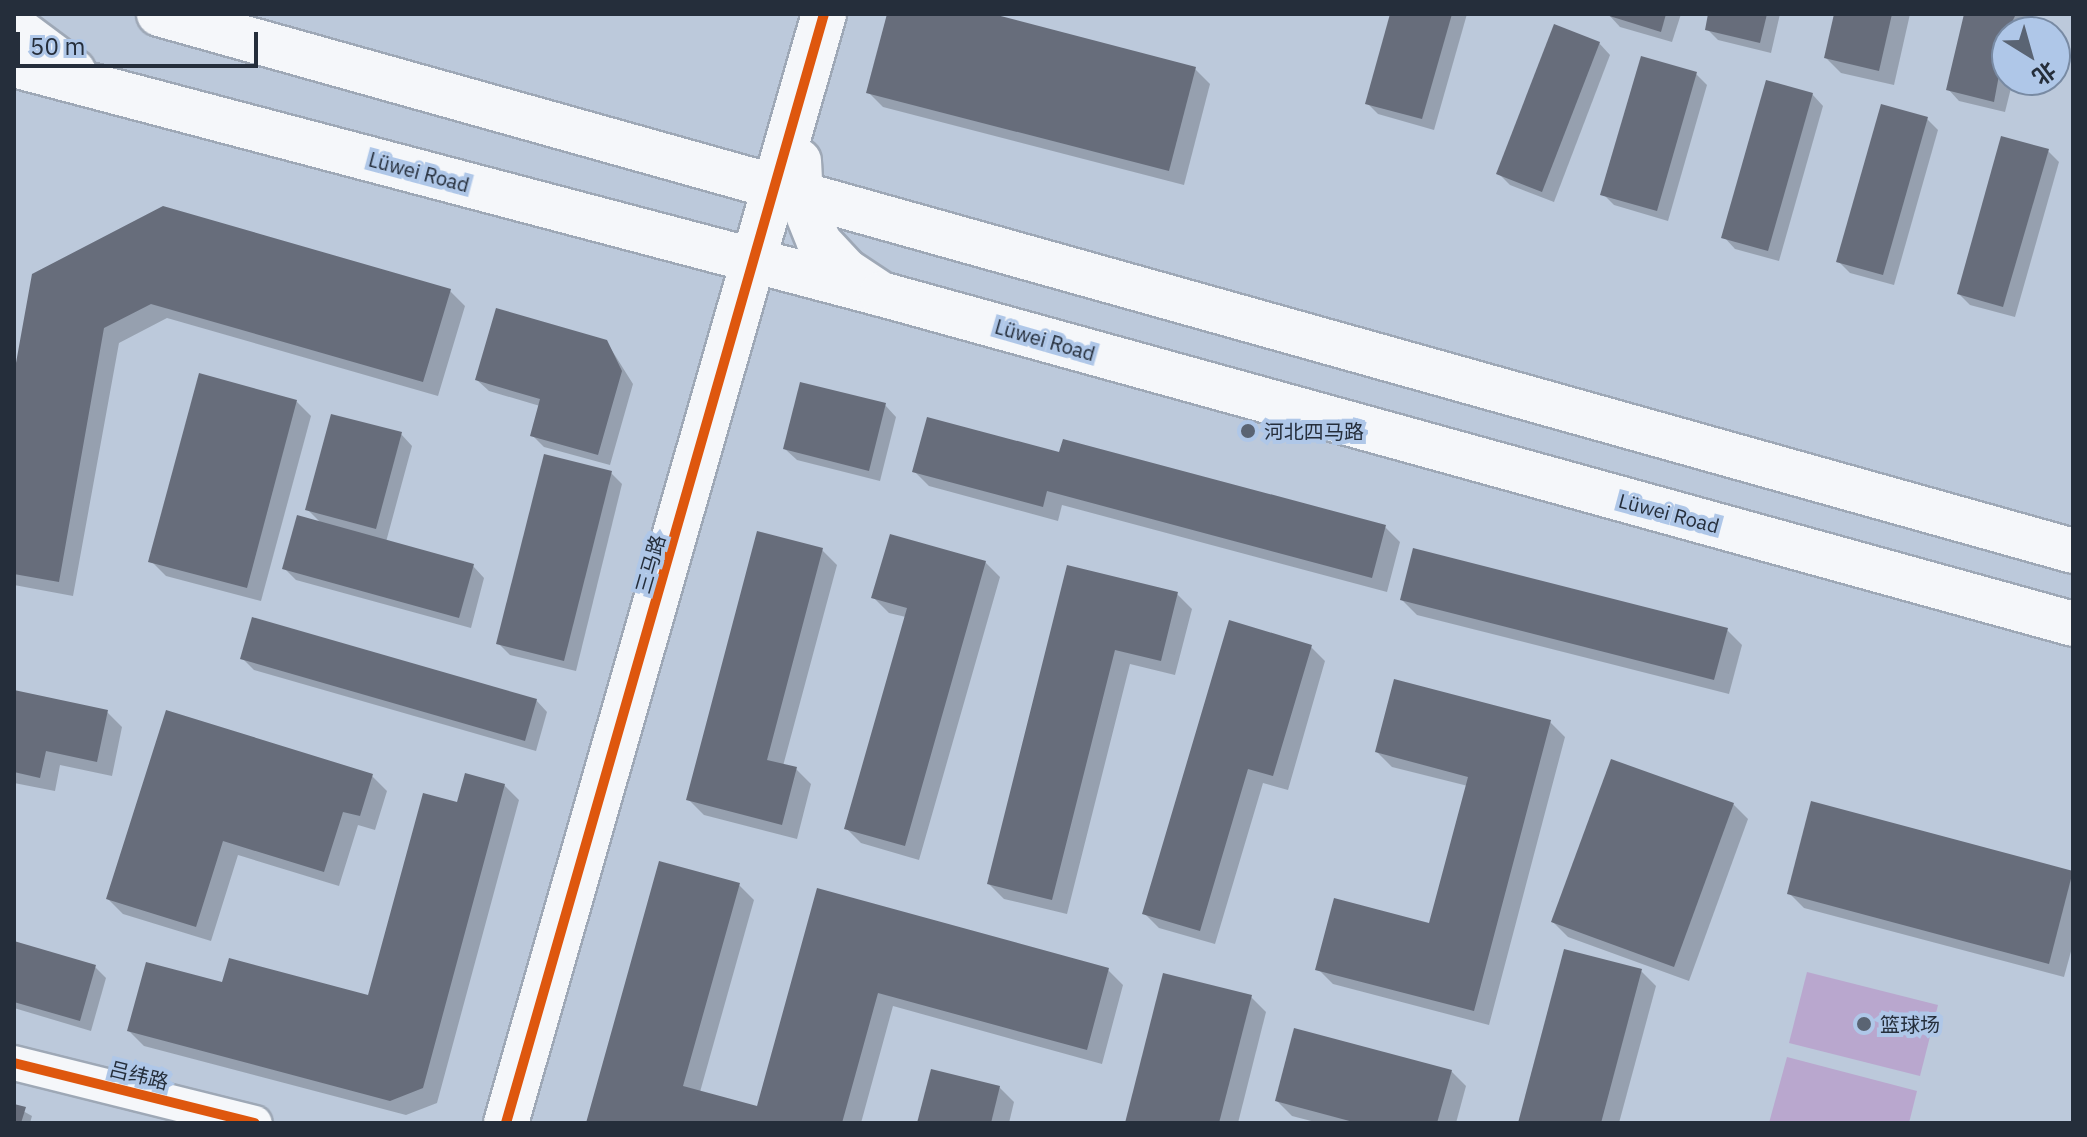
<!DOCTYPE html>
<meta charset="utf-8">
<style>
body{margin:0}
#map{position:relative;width:2087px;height:1137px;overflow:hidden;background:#bcc9db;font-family:"IBM Plex Sans","Noto Sans SC",sans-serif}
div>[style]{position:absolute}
.green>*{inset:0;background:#b9a7ce}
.shadow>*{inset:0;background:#0003}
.building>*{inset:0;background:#676d7b}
.roads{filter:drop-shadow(2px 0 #9ea8b6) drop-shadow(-2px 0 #9ea8b6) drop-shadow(0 2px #9ea8b6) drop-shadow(0 -2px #9ea8b6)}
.street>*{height:34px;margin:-17px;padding:0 17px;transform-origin:17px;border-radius:17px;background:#f5f7fa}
.secondary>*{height:44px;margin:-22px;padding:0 22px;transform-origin:22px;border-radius:22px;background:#f5f7fa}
.primary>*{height:44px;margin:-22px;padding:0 22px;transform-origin:22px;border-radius:22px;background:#f5f7fa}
.cycleway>*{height:10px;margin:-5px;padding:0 5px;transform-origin:5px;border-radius:5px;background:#de570e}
.dots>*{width:22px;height:22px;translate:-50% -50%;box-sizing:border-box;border:4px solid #afc7e8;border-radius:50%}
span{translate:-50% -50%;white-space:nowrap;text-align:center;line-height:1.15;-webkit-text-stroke:8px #afc7e8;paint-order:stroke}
.street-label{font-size:20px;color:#252e3b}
.poi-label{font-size:20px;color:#252e3b}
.left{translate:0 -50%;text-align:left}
.frame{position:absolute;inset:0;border:16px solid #252e3b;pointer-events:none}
.north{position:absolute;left:1991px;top:16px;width:80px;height:80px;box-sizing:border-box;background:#afc7e8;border:2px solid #788aa3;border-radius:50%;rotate:143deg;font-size:22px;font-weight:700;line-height:32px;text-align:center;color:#252e3b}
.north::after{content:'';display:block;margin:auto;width:28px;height:36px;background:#5a6473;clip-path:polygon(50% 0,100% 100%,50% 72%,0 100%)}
.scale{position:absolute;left:16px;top:32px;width:242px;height:36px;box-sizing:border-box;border:4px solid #252e3b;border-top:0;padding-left:10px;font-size:24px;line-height:28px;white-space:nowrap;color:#252e3b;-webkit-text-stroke:6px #afc7e8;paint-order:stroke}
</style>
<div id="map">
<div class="green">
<i style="clip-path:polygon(1807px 972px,1938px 1005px,1920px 1076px,1789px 1043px)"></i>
<i style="clip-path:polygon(1787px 1057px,1917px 1091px,1909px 1123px,1769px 1123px)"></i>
</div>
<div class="shadow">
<i style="clip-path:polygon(889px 14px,985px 14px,1195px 69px,1210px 84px,1184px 185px,883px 107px,868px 92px)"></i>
<i style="clip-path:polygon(1392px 14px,1467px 14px,1434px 130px,1378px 114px,1367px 103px)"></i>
<i style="clip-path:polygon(1681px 14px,1672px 42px,1620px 27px,1609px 15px)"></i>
<i style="clip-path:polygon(1710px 14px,1780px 14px,1771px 53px,1718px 40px,1707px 29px)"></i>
<i style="clip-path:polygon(1836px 14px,1910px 14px,1894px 85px,1841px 73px,1826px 58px)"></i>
<i style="clip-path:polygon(1966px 14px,2030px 14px,2025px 32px,2007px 32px,2007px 80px,2013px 80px,2005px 112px,1959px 101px,1948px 89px)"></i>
<i style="clip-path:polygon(1599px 43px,1610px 55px,1554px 202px,1510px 185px,1499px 174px)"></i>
<i style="clip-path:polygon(1696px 74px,1707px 85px,1668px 221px,1614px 205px,1603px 194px)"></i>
<i style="clip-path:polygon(1812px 94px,1823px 106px,1779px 261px,1735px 249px,1724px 237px)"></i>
<i style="clip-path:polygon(1927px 119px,1938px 130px,1894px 285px,1850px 273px,1838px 261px)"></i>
<i style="clip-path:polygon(2048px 151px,2059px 162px,2015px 317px,1970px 305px,1959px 294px)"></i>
<i style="clip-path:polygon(34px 276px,450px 291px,465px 306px,438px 396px,167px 318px,119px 343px,73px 596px,14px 585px,14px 385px)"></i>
<i style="clip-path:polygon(606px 341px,633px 384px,610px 465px,544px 447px,532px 435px,540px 406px,489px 391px,477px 380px)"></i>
<i style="clip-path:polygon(296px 401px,311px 416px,261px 601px,166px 576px,151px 561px)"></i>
<i style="clip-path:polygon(885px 405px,896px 417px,880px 481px,797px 460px,785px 449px)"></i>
<i style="clip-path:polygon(401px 434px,412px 446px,386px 542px,473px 566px,484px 578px,471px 628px,296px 580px,284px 568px,323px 525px,307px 509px)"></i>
<i style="clip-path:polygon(1061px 454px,1385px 527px,1400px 542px,1387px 592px,1062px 505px,1058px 521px,929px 486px,914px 471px)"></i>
<i style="clip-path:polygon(611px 473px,622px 484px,576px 671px,510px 655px,498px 643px)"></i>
<i style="clip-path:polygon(822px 550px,837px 565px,783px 766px,796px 769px,811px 784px,797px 839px,704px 815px,689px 800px)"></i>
<i style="clip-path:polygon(985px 562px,1000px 577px,919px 860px,861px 843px,846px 828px,906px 617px,889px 613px,874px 598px)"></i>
<i style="clip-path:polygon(1068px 567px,1177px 594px,1192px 609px,1175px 675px,1130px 664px,1067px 914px,1004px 899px,989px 884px)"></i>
<i style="clip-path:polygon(1402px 600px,1727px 630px,1742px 645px,1729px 694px,1417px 615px)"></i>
<i style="clip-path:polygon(1310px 646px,1325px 661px,1288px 790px,1263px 783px,1215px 944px,1159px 928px,1144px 913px)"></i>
<i style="clip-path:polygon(242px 658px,536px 700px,547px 712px,536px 751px,254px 670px)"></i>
<i style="clip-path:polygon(14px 692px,107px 712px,122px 727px,112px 776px,60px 765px,55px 791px,14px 783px)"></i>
<i style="clip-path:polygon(167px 712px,372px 776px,387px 791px,375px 830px,358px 825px,339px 886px,238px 855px,211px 941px,123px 914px,108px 899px)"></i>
<i style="clip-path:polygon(1550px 722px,1565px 737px,1489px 1025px,1333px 984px,1318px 969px,1430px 926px,1468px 786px,1392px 767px,1377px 752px)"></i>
<i style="clip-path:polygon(504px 785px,519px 800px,437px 1103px,406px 1115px,144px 1046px,129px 1031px,223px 985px,369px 998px,458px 804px)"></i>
<i style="clip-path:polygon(1813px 803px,2073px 873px,2073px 944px,2064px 977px,1804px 908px,1789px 893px)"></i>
<i style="clip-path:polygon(1733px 804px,1748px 819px,1689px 981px,1568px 937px,1553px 922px)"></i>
<i style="clip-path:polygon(739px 885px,754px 900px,700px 1092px,758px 1108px,818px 891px,1108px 970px,1123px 985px,1102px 1064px,893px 1006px,861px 1123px,588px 1123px)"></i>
<i style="clip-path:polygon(14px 943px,95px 967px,106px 978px,91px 1031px,14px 1008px)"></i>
<i style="clip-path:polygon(1641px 971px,1656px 986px,1619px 1123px,1520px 1123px)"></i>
<i style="clip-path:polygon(1251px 997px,1266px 1012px,1238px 1123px,1127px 1123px)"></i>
<i style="clip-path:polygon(1451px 1071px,1466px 1086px,1456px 1123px,1319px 1123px,1292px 1116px,1277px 1101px)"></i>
<i style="clip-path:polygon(999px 1087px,1014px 1102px,1009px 1123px,920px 1123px)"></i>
<i style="clip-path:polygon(14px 1106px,32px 1116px,30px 1123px,14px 1123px)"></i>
</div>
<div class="building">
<i style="clip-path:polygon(887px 14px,993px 14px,1196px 67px,1169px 171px,866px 93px)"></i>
<i style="clip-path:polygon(1390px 14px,1452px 14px,1422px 119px,1365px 104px)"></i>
<i style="clip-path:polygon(1603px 14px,1666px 14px,1661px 32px)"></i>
<i style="clip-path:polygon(1708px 14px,1767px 14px,1760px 43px,1705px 30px)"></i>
<i style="clip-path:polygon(1834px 14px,1892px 14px,1879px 71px,1824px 58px)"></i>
<i style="clip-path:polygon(1964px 14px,2016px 14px,2007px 32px,1994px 102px,1946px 90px)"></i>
<i style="clip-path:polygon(1554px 24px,1600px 42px,1542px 192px,1496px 174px)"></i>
<i style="clip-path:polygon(1641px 56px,1697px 72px,1657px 211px,1600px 195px)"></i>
<i style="clip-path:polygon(1766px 80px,1813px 93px,1768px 251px,1721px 238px)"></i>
<i style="clip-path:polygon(1881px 104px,1928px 117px,1883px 275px,1836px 262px)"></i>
<i style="clip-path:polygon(2001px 136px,2049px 149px,2003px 307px,1957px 294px)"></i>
<i style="clip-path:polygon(163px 206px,451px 289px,423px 382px,151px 304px,104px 328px,59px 582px,14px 574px,14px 374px,32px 274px)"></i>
<i style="clip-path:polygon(496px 308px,607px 340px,622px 371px,598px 455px,530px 436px,540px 399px,475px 380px)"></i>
<i style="clip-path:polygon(199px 373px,297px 400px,247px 588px,148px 562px)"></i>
<i style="clip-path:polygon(800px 382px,886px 403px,869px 471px,783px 449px)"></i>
<i style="clip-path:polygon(331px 414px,402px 432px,376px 529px,305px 510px)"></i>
<i style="clip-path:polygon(927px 417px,1059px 452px,1063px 439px,1386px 525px,1372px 578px,1047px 491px,1043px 507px,912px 472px)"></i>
<i style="clip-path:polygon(544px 454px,612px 471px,564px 661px,496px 644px)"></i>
<i style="clip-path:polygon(297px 515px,474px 564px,459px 618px,282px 569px)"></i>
<i style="clip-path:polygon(757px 531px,823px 548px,767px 760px,797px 767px,782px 825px,686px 800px)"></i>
<i style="clip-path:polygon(890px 534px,986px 561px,905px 846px,844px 829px,907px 608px,871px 598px)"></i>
<i style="clip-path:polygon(1413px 548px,1728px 628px,1714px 680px,1400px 600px)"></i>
<i style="clip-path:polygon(1067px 565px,1178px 592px,1161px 661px,1115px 650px,1052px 900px,987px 884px)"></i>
<i style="clip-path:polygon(252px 617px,537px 699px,525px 741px,240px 659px)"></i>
<i style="clip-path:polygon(1229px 620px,1312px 645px,1273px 776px,1248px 769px,1200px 931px,1142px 914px)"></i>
<i style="clip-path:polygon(1394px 679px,1551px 720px,1474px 1011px,1315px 970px,1334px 898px,1429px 923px,1468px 777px,1375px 752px)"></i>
<i style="clip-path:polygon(14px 690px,108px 710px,97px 762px,46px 751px,40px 778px,14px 772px)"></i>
<i style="clip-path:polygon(166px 710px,373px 774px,360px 816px,343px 812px,324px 872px,223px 841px,196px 927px,106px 899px)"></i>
<i style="clip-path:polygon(1611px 759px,1734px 803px,1674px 967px,1551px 922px)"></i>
<i style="clip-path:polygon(465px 773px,505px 784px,423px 1088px,390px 1101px,127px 1031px,146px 962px,222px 982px,229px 958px,368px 995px,423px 793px,457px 802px)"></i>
<i style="clip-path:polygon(1811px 801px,2073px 871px,2049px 964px,1787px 894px)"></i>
<i style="clip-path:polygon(659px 861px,740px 883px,683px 1086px,757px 1106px,817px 888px,1109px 968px,1087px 1050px,878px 993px,842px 1123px,586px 1123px)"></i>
<i style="clip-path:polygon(14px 941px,96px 965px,80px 1021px,14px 1002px)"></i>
<i style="clip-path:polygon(1564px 949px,1642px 969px,1601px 1123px,1518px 1123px)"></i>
<i style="clip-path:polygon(1163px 973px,1252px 995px,1219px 1123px,1125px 1123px)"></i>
<i style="clip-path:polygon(1294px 1028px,1452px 1070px,1437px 1123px,1357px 1123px,1275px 1101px)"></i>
<i style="clip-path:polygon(931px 1069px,1000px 1086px,991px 1123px,917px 1123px)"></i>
<i style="clip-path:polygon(14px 1104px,26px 1107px,21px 1123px,14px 1123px)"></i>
</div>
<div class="roads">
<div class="street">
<i style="left:14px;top:1063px;width:248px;rotate:14deg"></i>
</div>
<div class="secondary">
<i style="left:799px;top:161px;width:36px;rotate:87deg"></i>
<i style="left:801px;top:197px;width:48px;rotate:68.2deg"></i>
<i style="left:819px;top:242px;width:40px;rotate:47deg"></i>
<i style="left:846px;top:271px;width:42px;rotate:33.3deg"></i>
<i style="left:506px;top:1123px;width:1154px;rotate:-74deg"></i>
</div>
<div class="primary">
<i style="left:159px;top:14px;width:1988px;rotate:15.67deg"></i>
<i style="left:14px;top:27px;width:74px;rotate:36.7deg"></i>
<i style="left:14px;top:65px;width:897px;rotate:14.8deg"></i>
<i style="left:881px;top:294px;width:1237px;rotate:15.47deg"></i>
</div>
</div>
<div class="cycleway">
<i style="left:14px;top:1063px;width:248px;rotate:14deg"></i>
<i style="left:506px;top:1123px;width:1154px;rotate:-74deg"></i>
</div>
<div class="dots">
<i style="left:1248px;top:431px;background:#5a6473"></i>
<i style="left:1864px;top:1024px;background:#5a6473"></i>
</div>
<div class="street-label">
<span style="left:419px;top:172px;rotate:15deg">Lüwei Road</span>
<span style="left:1045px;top:340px;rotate:16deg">Lüwei Road</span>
<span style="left:1669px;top:513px;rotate:15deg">Lüwei Road</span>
<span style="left:650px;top:564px;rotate:-74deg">三马路</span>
<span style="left:139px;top:1075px;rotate:14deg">吕纬路</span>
</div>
<div class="poi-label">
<span class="left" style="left:1264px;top:431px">河北四马路</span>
<span class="left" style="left:1880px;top:1024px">篮球场</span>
</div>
<div class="frame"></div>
<div class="north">北</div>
<div class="scale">50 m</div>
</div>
